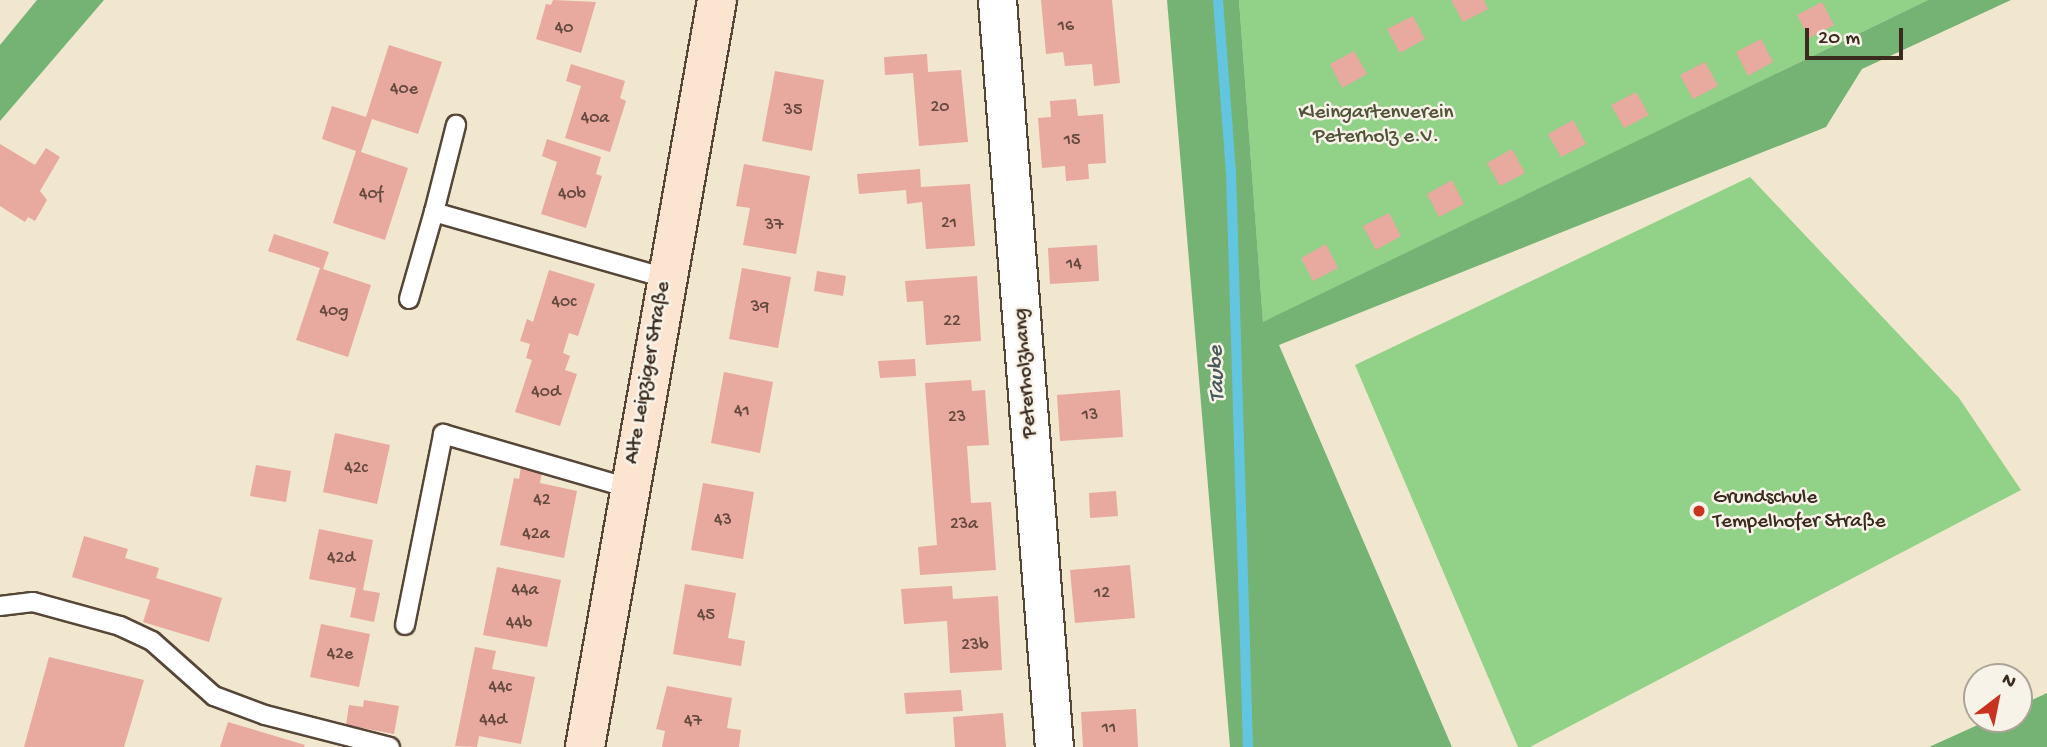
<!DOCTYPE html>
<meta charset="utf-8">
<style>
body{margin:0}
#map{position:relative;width:2047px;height:747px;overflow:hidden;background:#f0e7ce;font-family:"Gochi Hand",sans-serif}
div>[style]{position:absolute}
.green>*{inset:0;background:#92d188}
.forest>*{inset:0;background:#75b374}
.stream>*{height:10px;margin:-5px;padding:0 5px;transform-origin:5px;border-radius:5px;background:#63c6e1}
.building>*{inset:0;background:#e8a99e}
.roads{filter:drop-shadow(2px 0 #564638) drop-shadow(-2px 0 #564638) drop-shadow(0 2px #564638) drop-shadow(0 -2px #564638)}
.lane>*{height:18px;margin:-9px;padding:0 9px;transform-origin:9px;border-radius:9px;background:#fff}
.street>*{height:37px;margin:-18.5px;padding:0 18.5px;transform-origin:18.5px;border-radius:18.5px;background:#fff}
.secondary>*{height:38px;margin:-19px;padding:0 19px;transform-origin:19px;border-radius:19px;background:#fce5d0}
.dots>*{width:19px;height:19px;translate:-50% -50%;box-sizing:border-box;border:4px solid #f7f3e8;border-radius:50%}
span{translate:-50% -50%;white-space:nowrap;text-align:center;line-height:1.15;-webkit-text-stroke:5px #f7f3e8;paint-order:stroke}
.number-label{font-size:18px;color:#664a3e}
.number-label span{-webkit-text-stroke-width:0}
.park-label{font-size:21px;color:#515438}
.street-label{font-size:21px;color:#3b2a1e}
.poi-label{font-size:21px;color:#3b2a1e}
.left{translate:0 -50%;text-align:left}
.water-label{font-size:23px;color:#475958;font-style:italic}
.north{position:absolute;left:1963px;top:663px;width:70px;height:70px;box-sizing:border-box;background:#f7f3e8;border:2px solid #aca397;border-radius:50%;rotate:32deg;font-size:19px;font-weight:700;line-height:28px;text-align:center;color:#3b2a1e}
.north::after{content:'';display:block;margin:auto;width:24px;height:32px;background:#c8321e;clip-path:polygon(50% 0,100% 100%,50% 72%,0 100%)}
.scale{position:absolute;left:1805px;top:28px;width:98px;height:32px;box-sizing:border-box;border:4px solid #3b2a1e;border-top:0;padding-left:9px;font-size:21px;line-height:24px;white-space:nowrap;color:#3b2a1e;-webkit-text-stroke:5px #f7f3e8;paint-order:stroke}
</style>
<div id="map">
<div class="green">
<i style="clip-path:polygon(1239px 0,1928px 0,1263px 323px)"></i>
<i style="clip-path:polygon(1750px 177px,1959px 398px,2021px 490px,1530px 747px,1518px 747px,1355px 365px)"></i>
</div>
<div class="forest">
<i style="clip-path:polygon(37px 0,104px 0,0 121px,0 45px)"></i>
<i style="clip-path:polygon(1167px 0,1239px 0,1263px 322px,1928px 0,2011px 0,1862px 69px,1826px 127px,1279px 345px,1452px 747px,1230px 747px)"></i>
<i style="clip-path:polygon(2047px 693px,2047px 747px,1929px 747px,1991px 719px,2019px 719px,2019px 706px)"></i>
</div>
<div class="stream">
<i style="left:1218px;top:0;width:171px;rotate:85.7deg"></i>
<i style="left:1231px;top:171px;width:576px;rotate:88.31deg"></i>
</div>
<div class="building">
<i style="clip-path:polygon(553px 0,596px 2px,581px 53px,536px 39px,546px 4px,551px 5px)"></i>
<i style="clip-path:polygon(1041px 0,1112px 0,1120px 83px,1094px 86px,1092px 64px,1065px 66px,1063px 52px,1046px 54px)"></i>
<i style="clip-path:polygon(1451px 0,1484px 0,1488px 9px,1463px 22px)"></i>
<i style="clip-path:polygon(1822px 2px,1834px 25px,1809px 38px,1797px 15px)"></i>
<i style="clip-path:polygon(1413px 16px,1425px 39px,1400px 53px,1387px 29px)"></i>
<i style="clip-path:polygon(1761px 39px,1773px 62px,1748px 76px,1736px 52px)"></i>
<i style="clip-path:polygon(389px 45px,442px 62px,418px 134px,372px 119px,361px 152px,408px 168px,385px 240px,333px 223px,356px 151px,322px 139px,332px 106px,366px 117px)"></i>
<i style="clip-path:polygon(1354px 51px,1367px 74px,1342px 88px,1330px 64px)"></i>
<i style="clip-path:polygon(927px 54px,928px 72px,961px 70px,968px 142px,919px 146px,913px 73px,885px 75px,884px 57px)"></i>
<i style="clip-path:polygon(1705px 62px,1718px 86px,1693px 99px,1680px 75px)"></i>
<i style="clip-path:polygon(571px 64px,625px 81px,620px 98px,626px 101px,610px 152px,565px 138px,581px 86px,566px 81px)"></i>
<i style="clip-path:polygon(775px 71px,824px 80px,812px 151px,762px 141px)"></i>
<i style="clip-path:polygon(1636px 92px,1649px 115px,1624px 128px,1611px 105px)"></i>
<i style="clip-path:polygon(1076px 99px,1078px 116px,1103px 114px,1106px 163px,1088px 164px,1089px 179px,1066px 181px,1065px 166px,1042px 168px,1038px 118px,1051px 117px,1050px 101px)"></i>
<i style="clip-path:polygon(1573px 120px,1586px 144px,1561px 157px,1548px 134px)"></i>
<i style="clip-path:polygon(547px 139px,601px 157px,596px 174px,602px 176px,586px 228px,541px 214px,557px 162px,542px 156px)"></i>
<i style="clip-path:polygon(0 144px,35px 165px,46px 148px,60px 157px,40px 191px,47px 200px,35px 221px,28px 217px,25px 222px,0 206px)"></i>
<i style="clip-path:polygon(1512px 149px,1525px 173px,1500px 186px,1487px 163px)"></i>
<i style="clip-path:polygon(744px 164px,810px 176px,796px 254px,743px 245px,750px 208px,736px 206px)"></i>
<i style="clip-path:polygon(920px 169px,921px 187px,970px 184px,975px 246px,926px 249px,922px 202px,907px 204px,906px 190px,859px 194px,857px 174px)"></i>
<i style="clip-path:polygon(1452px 180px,1464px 204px,1439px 217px,1427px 194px)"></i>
<i style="clip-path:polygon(1389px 213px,1401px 236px,1376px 250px,1363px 226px)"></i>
<i style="clip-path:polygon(274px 234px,329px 252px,323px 269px,371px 285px,348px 357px,296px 340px,320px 268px,268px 251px)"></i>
<i style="clip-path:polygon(1326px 244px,1338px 268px,1313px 281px,1301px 258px)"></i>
<i style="clip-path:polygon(1097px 245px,1099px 281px,1050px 284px,1048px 248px)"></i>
<i style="clip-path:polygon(742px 268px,791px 277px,778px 348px,729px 339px)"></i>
<i style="clip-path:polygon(549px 270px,595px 284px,578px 336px,569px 333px,563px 353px,570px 356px,565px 370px,577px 374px,560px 426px,515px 412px,532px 360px,526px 358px,530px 344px,520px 341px,527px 319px,533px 322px)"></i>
<i style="clip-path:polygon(817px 271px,846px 276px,843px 296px,814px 291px)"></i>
<i style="clip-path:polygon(977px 276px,981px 341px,926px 345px,923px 301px,907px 302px,905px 281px)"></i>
<i style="clip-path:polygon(915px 359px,916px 376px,880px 378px,878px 361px)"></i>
<i style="clip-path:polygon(724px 372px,773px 382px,760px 453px,711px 443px)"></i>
<i style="clip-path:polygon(971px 380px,972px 391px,985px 390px,989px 445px,967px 446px,971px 503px,991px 502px,996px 570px,920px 575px,918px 547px,937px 545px,925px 383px)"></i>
<i style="clip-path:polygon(1120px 390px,1123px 437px,1060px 441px,1057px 395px)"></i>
<i style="clip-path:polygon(335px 433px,390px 445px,377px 504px,323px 492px)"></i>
<i style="clip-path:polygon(522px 461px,543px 466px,540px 483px,577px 491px,564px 558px,500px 545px,514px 478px,519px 479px)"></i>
<i style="clip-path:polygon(256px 465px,291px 471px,286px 502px,250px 496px)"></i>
<i style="clip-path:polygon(703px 483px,754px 492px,743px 559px,691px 550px)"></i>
<i style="clip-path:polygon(1116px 491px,1118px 516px,1090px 518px,1089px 493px)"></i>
<i style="clip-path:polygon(319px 529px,373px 540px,363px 590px,380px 593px,374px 622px,350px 617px,356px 588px,309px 579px)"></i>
<i style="clip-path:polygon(84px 536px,128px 549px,125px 558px,159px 568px,156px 578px,222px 598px,209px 642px,143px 622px,150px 600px,72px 577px)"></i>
<i style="clip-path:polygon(1130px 565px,1135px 618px,1075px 623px,1070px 570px)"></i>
<i style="clip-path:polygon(497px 567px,561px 580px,547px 647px,483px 635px)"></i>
<i style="clip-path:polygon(685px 584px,736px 593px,728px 638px,745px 641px,741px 666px,673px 654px)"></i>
<i style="clip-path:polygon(952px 586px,953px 599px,998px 596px,1002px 670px,950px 673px,947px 621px,904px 624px,901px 589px)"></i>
<i style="clip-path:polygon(321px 624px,370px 634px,359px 687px,310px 677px)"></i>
<i style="clip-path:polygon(475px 647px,496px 651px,492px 669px,535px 677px,521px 744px,479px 736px,477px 747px,455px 746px)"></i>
<i style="clip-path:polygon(49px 657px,144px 680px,124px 747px,24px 747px)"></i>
<i style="clip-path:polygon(667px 686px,732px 698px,727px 728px,741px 730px,739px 747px,662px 747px,665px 731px,656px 729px)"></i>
<i style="clip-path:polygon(961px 690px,963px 711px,906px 714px,904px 693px)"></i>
<i style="clip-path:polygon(364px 700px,399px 706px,394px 734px,346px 725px,349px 705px,363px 707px)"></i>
<i style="clip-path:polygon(1136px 709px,1138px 747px,1083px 747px,1081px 712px)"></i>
<i style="clip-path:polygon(1003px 713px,1006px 747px,955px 747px,953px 717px)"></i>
<i style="clip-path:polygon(228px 722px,305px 745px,304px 747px,220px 747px)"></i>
</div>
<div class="roads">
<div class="lane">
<i style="left:434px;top:212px;width:90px;rotate:-75.8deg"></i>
<i style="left:409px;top:299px;width:91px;rotate:-74deg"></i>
<i style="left:434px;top:212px;width:241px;rotate:15.9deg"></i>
<i style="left:0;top:606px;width:33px;rotate:-7deg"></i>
<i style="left:33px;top:602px;width:90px;rotate:15.4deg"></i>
<i style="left:120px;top:626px;width:35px;rotate:25deg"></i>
<i style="left:152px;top:641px;width:83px;rotate:41.6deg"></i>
<i style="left:214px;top:696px;width:54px;rotate:20.4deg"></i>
<i style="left:265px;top:715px;width:129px;rotate:14.4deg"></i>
<i style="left:405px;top:625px;width:195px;rotate:-78.7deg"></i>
<i style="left:443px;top:434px;width:194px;rotate:16.2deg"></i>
</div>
<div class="street">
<i style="left:997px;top:0;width:749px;rotate:85.64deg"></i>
</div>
<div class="secondary">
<i style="left:585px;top:747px;width:759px;rotate:-79.98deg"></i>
</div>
</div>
<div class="dots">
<i style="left:1699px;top:511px;background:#c8321e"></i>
</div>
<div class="number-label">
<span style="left:1066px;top:27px">16</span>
<span style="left:564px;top:29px">40</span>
<span style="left:404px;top:90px">40e</span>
<span style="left:940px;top:108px">20</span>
<span style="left:793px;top:111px">35</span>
<span style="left:595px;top:119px">40a</span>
<span style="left:1072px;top:141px">15</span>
<span style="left:371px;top:195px">40f</span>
<span style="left:572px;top:195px">40b</span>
<span style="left:949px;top:224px">21</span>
<span style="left:774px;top:226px">37</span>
<span style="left:1074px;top:265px">14</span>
<span style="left:564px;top:303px">40c</span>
<span style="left:760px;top:308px">39</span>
<span style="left:334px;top:312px">40g</span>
<span style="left:952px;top:322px">22</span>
<span style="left:546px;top:393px">40d</span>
<span style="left:742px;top:412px">41</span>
<span style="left:1090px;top:416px">13</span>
<span style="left:957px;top:418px">23</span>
<span style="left:356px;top:469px">42c</span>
<span style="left:542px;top:501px">42</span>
<span style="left:723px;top:521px">43</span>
<span style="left:964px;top:525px">23a</span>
<span style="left:536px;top:535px">42a</span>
<span style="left:341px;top:559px">42d</span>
<span style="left:525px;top:591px">44a</span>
<span style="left:1102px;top:594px">12</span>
<span style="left:706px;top:616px">45</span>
<span style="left:519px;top:624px">44b</span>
<span style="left:975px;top:646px">23b</span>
<span style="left:340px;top:655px">42e</span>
<span style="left:500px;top:688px">44c</span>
<span style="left:493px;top:721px">44d</span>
<span style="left:693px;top:722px">47</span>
<span style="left:1109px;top:729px">11</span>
</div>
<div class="park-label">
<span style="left:1376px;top:126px">Kleingartenverein<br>Peterholz e.V.</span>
</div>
<div class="street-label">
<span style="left:649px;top:373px;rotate:-80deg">Alte Leipziger Straße</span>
<span style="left:1027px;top:373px;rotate:-94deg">Peterholzhang</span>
</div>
<div class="poi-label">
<span class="left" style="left:1713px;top:511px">Grundschule<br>Tempelhofer Straße</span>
</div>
<div class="water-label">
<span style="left:1218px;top:374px;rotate:-92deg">Taube</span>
</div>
<div class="north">N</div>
<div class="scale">20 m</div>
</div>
